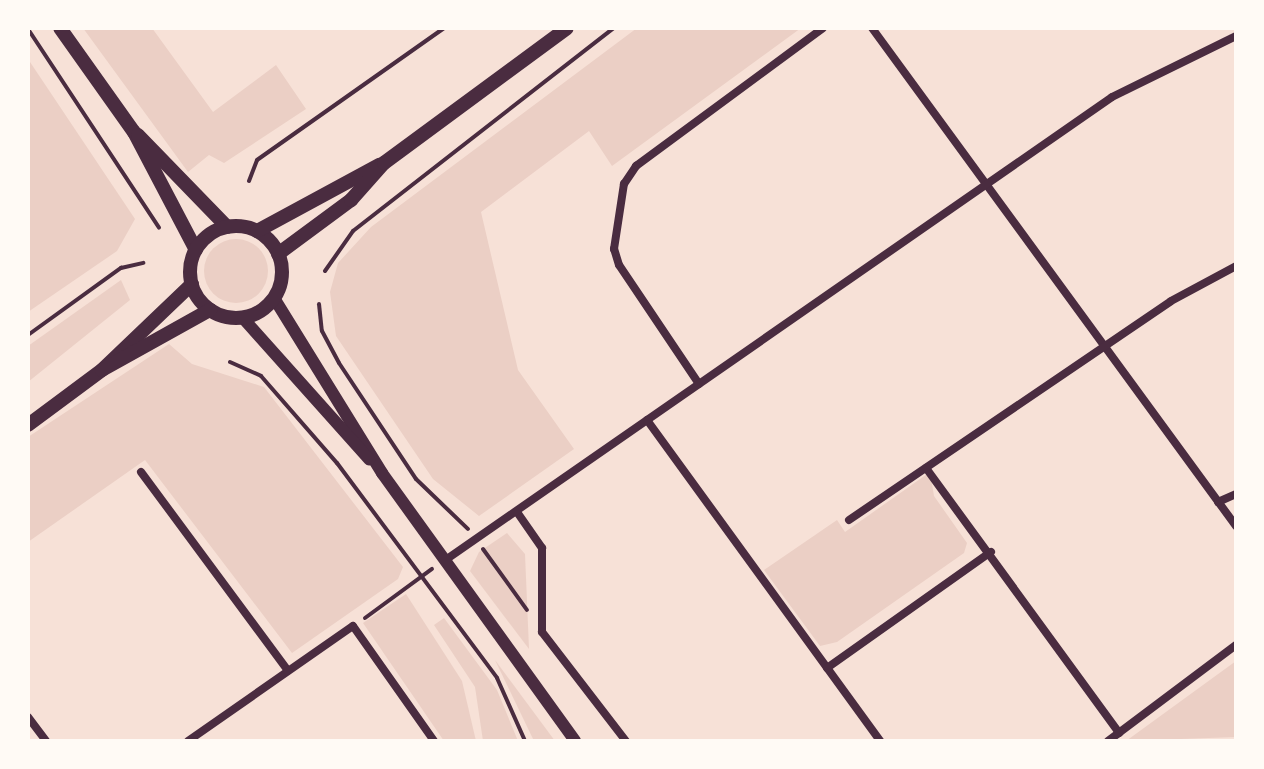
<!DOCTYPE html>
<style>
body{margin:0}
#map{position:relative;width:1264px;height:769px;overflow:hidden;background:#f7e1d7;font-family:"DM Sans",sans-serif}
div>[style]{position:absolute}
.green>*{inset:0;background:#ebcfc5}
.round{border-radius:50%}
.path>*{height:4px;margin:-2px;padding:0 2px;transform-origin:2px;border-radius:2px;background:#4a2c40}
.minor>*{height:8px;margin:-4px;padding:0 4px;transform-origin:4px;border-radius:4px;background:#4a2c40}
.tertiary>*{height:12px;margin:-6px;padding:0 6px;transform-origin:6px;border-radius:6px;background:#4a2c40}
.secondary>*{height:14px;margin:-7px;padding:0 7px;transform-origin:7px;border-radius:7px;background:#4a2c40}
.secondary>.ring{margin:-7px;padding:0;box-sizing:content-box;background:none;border:14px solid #4a2c40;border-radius:50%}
span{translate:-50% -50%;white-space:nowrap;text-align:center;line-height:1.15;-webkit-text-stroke:6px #fffaf5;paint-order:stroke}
.frame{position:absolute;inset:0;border:30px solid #fffaf5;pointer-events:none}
</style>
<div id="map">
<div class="green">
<i style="clip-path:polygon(83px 28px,152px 28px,213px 112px,276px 65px,306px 109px,224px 163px,209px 155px,188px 172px)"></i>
<i style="clip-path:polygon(637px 28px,801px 28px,612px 166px,589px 131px,481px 212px,518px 370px,574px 449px,479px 516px,433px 479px,336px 336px,330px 292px,338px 263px,371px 227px)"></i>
<i style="clip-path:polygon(28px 59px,135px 219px,117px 251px,28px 312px)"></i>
<i class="round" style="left:204px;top:239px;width:64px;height:64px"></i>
<i style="clip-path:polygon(121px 280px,130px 300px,28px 382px,28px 346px)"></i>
<i style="clip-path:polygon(169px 344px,192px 364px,264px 387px,403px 567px,398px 579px,292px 653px,145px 460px,28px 542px,28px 437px)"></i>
<i style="clip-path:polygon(930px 472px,934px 496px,967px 543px,964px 553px,837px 642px,820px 646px,764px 570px,837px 520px,845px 532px)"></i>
<i style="clip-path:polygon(507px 533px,525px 554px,529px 649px,470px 571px,479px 552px)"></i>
<i style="clip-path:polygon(406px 594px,462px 681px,476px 741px,444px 741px,363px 623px)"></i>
<i style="clip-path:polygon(444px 618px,497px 690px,518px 741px,483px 741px,475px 687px,434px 625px)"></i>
<i style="clip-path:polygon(495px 660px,555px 741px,534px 741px)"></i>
<i style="clip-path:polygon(1236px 661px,1236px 737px,1126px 741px)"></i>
</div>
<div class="path">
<i style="left:28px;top:29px;width:238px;rotate:56.6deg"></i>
<i style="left:249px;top:181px;width:22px;rotate:-69deg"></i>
<i style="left:257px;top:160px;width:229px;rotate:-35.2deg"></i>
<i style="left:325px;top:271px;width:49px;rotate:-55deg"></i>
<i style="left:353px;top:231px;width:331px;rotate:-37.9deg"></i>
<i style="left:319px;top:304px;width:27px;rotate:84deg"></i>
<i style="left:322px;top:331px;width:36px;rotate:62deg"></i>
<i style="left:339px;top:363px;width:139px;rotate:56.4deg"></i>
<i style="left:416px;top:479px;width:72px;rotate:43.9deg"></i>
<i style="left:28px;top:335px;width:115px;rotate:-35.8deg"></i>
<i style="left:121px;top:268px;width:23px;rotate:-13deg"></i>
<i style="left:230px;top:362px;width:34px;rotate:24deg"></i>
<i style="left:261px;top:376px;width:116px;rotate:48.9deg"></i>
<i style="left:337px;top:463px;width:268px;rotate:53.3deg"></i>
<i style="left:497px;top:678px;width:69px;rotate:66deg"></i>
<i style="left:483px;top:549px;width:75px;rotate:54.2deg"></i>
<i style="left:365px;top:618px;width:83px;rotate:-36.2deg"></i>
</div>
<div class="minor">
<i style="left:872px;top:28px;width:617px;rotate:53.84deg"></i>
<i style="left:699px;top:384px;width:143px;rotate:-123.9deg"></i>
<i style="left:619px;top:265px;width:17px;rotate:-107deg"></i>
<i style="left:614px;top:249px;width:66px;rotate:-81.3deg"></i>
<i style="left:624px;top:184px;width:22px;rotate:-56deg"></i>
<i style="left:636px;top:166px;width:232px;rotate:-36.4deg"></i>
<i style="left:647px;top:420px;width:397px;rotate:54deg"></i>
<i style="left:926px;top:468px;width:328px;rotate:53.9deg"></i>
<i style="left:141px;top:472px;width:247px;rotate:53.5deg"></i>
<i style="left:1218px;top:502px;width:20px;rotate:-24deg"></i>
<i style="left:517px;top:512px;width:44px;rotate:55.2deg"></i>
<i style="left:542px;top:548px;width:84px;rotate:90deg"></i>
<i style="left:542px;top:632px;width:138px;rotate:52.4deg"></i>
<i style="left:849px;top:520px;width:389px;rotate:-34.2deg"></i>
<i style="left:1171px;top:301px;width:74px;rotate:-28.3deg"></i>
<i style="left:444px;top:561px;width:813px;rotate:-34.78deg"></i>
<i style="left:1112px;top:97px;width:138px;rotate:-26.2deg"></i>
<i style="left:827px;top:668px;width:201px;rotate:-35.3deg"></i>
<i style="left:28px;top:717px;width:30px;rotate:53deg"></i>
<i style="left:188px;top:741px;width:201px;rotate:-34.9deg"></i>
<i style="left:353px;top:626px;width:141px;rotate:54.8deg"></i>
<i style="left:1108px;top:741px;width:160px;rotate:-36.9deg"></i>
</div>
<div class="tertiary">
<i style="left:274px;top:298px;width:206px;rotate:58.3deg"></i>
<i style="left:382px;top:473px;width:330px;rotate:54.2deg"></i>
<i style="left:242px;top:317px;width:191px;rotate:48.2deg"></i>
</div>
<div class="secondary">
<i style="left:60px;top:28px;width:128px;rotate:54.6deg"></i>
<i style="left:134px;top:132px;width:133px;rotate:62.3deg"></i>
<i style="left:138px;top:135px;width:128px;rotate:45.9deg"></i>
<i class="ring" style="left:190px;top:226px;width:78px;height:78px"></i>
<i style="left:257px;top:231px;width:139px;rotate:-28.4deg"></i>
<i style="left:278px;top:254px;width:91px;rotate:-36.5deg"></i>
<i style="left:351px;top:200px;width:50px;rotate:-48.3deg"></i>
<i style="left:384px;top:163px;width:227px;rotate:-36.4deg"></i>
<i style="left:103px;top:369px;width:123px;rotate:-43.7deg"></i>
<i style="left:28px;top:425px;width:92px;rotate:-36.6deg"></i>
<i style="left:102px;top:370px;width:124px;rotate:-29.1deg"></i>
</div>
<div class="frame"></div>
</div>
